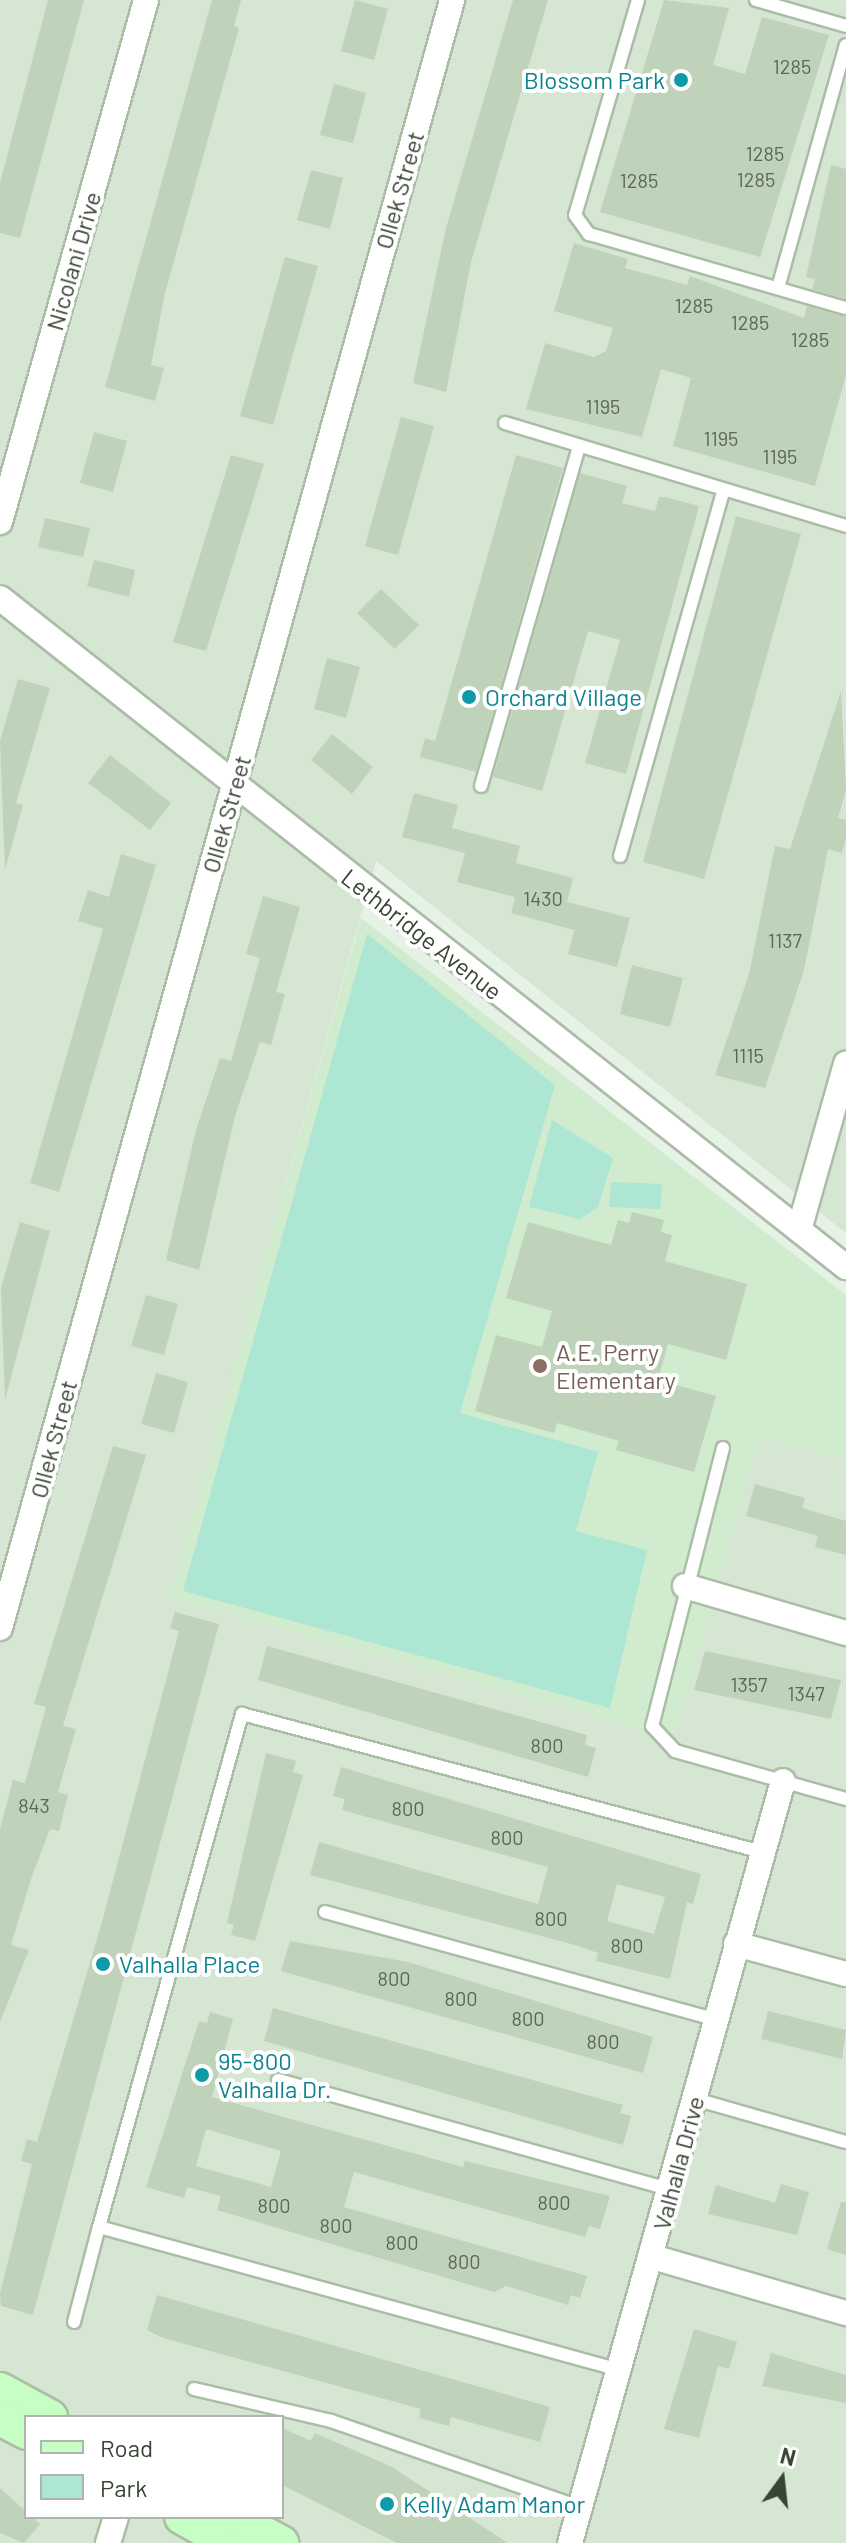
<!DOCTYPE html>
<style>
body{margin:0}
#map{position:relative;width:846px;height:2543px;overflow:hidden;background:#e6f2e5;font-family:Barlow,sans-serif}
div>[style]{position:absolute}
.residential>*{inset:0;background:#d5e6d3}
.education>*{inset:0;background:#d1ebcf}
.green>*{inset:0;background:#ade6d2}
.building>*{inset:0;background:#bfd3ba}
.roads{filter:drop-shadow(2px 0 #abbda7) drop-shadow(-2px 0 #abbda7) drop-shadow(0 2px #abbda7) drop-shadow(0 -2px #abbda7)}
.lane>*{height:12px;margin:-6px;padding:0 6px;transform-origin:6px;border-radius:6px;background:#fff}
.street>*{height:24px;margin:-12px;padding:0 12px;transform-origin:12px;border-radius:12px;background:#fff}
.secondary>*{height:34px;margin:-17px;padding:0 17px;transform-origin:17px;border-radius:17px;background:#c6fec3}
.dots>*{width:22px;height:22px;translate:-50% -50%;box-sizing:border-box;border:4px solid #fff;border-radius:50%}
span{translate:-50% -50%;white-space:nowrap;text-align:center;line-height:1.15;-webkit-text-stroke:8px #fff;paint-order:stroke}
.number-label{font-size:20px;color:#5a6856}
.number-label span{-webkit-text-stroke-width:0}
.culture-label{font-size:24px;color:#0d838f}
.right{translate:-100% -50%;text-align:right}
.left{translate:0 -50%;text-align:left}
.street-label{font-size:24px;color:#384434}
.education-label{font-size:24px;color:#785e54}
.legend{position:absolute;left:24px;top:2415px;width:260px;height:104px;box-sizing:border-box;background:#fff;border:2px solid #afb4ae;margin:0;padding:10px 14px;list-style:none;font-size:24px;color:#384434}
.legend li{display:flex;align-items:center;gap:16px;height:40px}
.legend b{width:40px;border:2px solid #afb4ae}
.north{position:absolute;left:742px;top:2439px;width:80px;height:80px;-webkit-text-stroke:6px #fff;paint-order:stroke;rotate:15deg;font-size:22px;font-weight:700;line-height:32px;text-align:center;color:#384434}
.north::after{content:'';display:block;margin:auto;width:28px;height:36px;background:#384434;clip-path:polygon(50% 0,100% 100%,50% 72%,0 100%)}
</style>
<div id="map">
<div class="residential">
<i style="clip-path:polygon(evenodd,0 0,846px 0,846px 1233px,376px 861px,170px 1598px,673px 1737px,758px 1436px,846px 1459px,846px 2543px,0 2543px,0 0,26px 2417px,282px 2417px,282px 2517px,26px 2517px,26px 2417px)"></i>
</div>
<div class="education">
<i style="clip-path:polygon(361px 918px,846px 1295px,846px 1459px,758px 1437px,674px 1738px,169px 1598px)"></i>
</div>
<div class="green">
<i style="clip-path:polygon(367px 934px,555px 1085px,460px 1413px,598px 1452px,576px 1531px,647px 1550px,610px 1708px,183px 1591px)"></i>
<i style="clip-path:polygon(552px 1120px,613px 1158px,598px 1207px,580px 1219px,529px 1207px)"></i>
<i style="clip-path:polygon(611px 1182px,662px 1184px,660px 1209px,609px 1207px)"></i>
</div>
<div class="building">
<i style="clip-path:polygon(48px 0,84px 0,20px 238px,0 233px,0 183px)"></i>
<i style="clip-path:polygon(212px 0,241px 0,234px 26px,239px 28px,165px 293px,151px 365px,164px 368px,155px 401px,105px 387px)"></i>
<i style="clip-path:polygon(355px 0,388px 9px,374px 60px,341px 51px)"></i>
<i style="clip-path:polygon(513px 0,548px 0,471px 262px,446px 392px,413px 383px,446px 228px)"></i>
<i style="clip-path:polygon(664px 0,729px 8px,713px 65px,745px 74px,762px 17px,829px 35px,760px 257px,600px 212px)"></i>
<i style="clip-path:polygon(334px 84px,366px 93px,353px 143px,320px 135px)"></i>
<i style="clip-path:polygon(831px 165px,846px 169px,846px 299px,812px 289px,815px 279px,806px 277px)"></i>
<i style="clip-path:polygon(311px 170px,343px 178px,330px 229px,297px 220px)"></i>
<i style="clip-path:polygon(574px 243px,628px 259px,625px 268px,687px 285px,690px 276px,804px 318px,807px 306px,846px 317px,846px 375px,815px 486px,673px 446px,691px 378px,661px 369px,642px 437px,526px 409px,545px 343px,594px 357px,606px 351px,613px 328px,554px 311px)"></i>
<i style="clip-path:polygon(285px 257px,318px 266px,273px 425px,240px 416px)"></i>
<i style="clip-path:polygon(401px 417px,434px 426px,398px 555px,365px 546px)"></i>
<i style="clip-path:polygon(94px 432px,127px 441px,113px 492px,80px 483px)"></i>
<i style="clip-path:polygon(231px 455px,264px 464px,206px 651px,173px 642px)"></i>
<i style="clip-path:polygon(516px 455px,563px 468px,476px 772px,420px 757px,425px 738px,435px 741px)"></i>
<i style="clip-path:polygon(580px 473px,627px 486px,622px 503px,655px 511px,659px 497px,666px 497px,699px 506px,626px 774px,585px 763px,620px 640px,588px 631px,542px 791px,493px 777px)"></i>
<i style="clip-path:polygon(736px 516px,801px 534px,704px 879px,643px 862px)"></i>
<i style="clip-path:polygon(45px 518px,90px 528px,83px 557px,38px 547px)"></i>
<i style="clip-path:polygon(94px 560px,135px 570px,129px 597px,87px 586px)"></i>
<i style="clip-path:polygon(381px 589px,419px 625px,395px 649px,357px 613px)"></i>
<i style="clip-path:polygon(327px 658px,360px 667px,346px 718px,314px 709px)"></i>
<i style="clip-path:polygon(18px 679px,50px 688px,16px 803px,23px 805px,5px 870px,0 741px)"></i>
<i style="clip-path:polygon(841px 691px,846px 790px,838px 818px,846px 820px,846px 839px,842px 853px,828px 849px,804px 970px,765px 1088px,715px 1075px,749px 974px,775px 846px,790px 849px)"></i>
<i style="clip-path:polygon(332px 734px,373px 767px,352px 794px,311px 760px)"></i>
<i style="clip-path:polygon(110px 755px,171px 803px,150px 830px,88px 783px)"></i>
<i style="clip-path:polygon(414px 793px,458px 805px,452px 828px,520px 846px,516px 863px,573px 878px,567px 902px,630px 918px,617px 967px,568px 954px,574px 930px,511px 913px,515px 897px,457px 882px,465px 853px,402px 837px)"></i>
<i style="clip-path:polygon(121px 854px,156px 865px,59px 1192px,30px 1183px,103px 929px,78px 921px,88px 890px,109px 897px)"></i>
<i style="clip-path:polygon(263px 896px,300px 907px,276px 992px,285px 994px,271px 1045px,260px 1042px,235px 1116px,199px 1270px,166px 1260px,196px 1130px,220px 1058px,231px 1061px,260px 958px,246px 954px)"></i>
<i style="clip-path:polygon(632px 965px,683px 978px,670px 1027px,620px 1014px)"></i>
<i style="clip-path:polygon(632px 1212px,664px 1220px,661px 1232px,672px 1235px,665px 1261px,747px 1284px,726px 1360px,668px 1344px,658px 1380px,716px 1396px,694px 1472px,616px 1450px,619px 1441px,557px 1423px,554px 1433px,475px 1411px,496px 1335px,542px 1347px,552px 1311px,506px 1298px,528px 1222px,611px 1245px,618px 1220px,629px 1223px)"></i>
<i style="clip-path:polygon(20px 1222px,50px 1231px,5px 1400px,1px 1288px)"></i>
<i style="clip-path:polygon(146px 1295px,178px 1304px,164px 1355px,131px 1346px)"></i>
<i style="clip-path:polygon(156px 1373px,188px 1382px,174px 1433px,141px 1424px)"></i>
<i style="clip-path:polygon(113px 1446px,146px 1455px,63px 1726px,76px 1729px,58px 1792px,68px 1795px,59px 1831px,50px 1829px,31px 1879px,11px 1945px,29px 1950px,0 2022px,0 1829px,13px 1780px,25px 1783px,46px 1707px,34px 1704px)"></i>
<i style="clip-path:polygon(755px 1484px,805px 1498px,802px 1508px,846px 1521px,846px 1555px,815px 1547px,818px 1536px,746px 1516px)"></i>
<i style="clip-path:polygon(175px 1612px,219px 1624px,33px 2315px,1px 2306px,0 2294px,32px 2164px,21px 2161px,27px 2139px,37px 2142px,102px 1922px,179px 1631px,170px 1628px)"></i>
<i style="clip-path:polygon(267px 1646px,587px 1735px,585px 1745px,596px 1748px,588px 1777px,258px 1680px)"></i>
<i style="clip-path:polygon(705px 1651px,841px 1680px,831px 1719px,694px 1690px)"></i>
<i style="clip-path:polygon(266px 1753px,296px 1761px,293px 1772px,303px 1775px,255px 1941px,231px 1935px,234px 1925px,227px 1923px)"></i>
<i style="clip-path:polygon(evenodd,341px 1767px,701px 1874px,693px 1904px,687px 1902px,670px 1979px,596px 1961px,598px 1953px,575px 1945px,310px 1875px,319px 1842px,538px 1904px,548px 1867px,342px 1810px,345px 1799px,333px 1796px,341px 1767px,617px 1884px,665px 1897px,654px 1934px,607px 1921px,617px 1884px)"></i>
<i style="clip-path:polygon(290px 1941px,408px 1962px,653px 2037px,643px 2073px,281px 1971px)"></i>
<i style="clip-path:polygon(273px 2008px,623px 2105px,620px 2113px,631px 2116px,623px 2145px,264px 2041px)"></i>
<i style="clip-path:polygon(768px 2011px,846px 2030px,842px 2059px,761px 2039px)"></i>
<i style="clip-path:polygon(evenodd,210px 2012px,233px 2019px,212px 2097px,463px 2167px,465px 2161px,610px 2196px,600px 2229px,589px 2226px,585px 2237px,354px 2172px,344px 2207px,587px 2276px,580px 2298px,571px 2295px,568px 2305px,506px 2286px,494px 2292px,217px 2210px,221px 2196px,187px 2187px,184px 2198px,146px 2187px,199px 2021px,207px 2023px,210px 2012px,206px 2129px,281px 2151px,271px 2187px,196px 2166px,206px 2129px)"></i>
<i style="clip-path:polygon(781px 2184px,809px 2192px,797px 2235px,708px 2214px,716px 2185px,775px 2203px)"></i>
<i style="clip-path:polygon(841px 2202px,846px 2202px,846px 2255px,827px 2249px)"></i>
<i style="clip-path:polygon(157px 2295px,550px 2407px,540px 2442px,451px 2417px,449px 2426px,419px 2418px,421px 2409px,163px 2338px,147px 2330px)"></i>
<i style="clip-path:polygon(694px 2329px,737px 2342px,729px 2369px,718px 2366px,699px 2438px,664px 2429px)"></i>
<i style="clip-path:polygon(771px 2353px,846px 2375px,846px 2403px,762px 2386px)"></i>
<i style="clip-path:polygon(282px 2428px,311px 2441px,315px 2433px,392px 2467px,508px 2543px,397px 2543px,282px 2485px)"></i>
<i style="clip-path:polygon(0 2488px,40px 2524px,24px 2543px,0 2533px)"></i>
</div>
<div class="roads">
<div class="lane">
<i style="left:638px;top:0;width:224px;rotate:106.3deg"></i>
<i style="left:575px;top:215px;width:24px;rotate:54deg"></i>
<i style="left:589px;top:234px;width:267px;rotate:16.1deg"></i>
<i style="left:756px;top:0;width:94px;rotate:16.1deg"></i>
<i style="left:778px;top:288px;width:252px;rotate:-74.4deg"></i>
<i style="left:505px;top:423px;width:356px;rotate:16.8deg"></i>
<i style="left:481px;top:786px;width:354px;rotate:-73.9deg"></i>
<i style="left:620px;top:856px;width:379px;rotate:-74.2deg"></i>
<i style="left:723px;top:1448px;width:287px;rotate:104.3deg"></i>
<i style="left:652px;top:1726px;width:34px;rotate:47deg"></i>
<i style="left:675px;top:1751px;width:178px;rotate:15.7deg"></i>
<i style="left:325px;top:1912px;width:406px;rotate:15.4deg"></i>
<i style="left:278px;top:2080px;width:408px;rotate:15.6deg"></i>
<i style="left:695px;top:2099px;width:157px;rotate:15.9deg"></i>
<i style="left:74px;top:2322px;width:98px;rotate:-75.3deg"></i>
<i style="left:620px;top:2370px;width:540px;rotate:-164.65deg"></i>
<i style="left:99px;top:2227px;width:533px;rotate:-74.42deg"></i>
<i style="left:242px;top:1714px;width:538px;rotate:14.86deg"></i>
<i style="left:194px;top:2389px;width:141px;rotate:13.1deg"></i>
<i style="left:331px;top:2421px;width:263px;rotate:19.1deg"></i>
</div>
<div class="street">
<i style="left:0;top:522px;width:542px;rotate:-74.37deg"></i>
<i style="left:0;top:598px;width:1079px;rotate:38.34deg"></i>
<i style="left:799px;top:1230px;width:173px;rotate:-74.2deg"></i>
<i style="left:685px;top:1586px;width:168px;rotate:16.3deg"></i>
<i style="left:0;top:1628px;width:1690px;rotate:-74.48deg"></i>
<i style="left:736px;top:1944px;width:114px;rotate:15.3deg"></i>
<i style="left:653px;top:2257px;width:201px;rotate:16.2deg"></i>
<i style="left:108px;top:2543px;width:27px;rotate:-73deg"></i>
<i style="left:570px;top:2543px;width:791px;rotate:-74.38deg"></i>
</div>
<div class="secondary">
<i style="left:0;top:2390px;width:57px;rotate:28.4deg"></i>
<i style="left:0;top:2418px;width:30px;rotate:28deg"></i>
<i style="left:182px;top:2517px;width:54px;rotate:29deg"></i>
<i style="left:233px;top:2517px;width:55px;rotate:28.4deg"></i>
</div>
</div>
<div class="dots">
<i style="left:681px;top:80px;background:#0f9aa8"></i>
<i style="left:469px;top:697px;background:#0f9aa8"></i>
<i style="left:540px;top:1366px;background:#8d6e63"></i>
<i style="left:103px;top:1964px;background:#0f9aa8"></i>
<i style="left:202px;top:2075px;background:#0f9aa8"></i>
<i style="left:387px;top:2504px;background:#0f9aa8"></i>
</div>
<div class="number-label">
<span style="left:792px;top:66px">1285</span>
<span style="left:765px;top:153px">1285</span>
<span style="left:756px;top:179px">1285</span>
<span style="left:639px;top:180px">1285</span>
<span style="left:694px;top:305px">1285</span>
<span style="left:750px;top:322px">1285</span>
<span style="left:810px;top:339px">1285</span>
<span style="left:603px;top:406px">1195</span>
<span style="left:721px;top:438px">1195</span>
<span style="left:780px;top:456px">1195</span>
<span style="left:543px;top:898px">1430</span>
<span style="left:785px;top:940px">1137</span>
<span style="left:748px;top:1055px">1115</span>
<span style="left:749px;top:1684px">1357</span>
<span style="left:806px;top:1693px">1347</span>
<span style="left:547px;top:1745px">800</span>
<span style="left:34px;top:1805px">843</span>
<span style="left:408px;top:1808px">800</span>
<span style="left:507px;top:1837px">800</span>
<span style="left:551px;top:1918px">800</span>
<span style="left:627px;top:1945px">800</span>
<span style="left:394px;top:1978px">800</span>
<span style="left:461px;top:1998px">800</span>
<span style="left:528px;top:2018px">800</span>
<span style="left:603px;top:2041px">800</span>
<span style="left:554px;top:2202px">800</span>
<span style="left:274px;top:2205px">800</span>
<span style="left:336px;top:2225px">800</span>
<span style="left:402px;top:2242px">800</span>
<span style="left:464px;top:2261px">800</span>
</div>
<div class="culture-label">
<span class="right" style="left:665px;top:80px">Blossom Park</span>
<span class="left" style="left:485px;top:697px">Orchard Village</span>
<span class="left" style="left:119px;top:1964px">Valhalla Place</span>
<span class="left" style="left:218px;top:2075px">95-800<br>Valhalla Dr.</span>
<span class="left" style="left:403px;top:2504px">Kelly Adam Manor</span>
</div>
<div class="street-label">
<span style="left:399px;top:190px;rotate:-74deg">Ollek Street</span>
<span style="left:73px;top:261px;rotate:-74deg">Nicolani Drive</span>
<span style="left:226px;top:814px;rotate:-74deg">Ollek Street</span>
<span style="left:422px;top:934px;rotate:38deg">Lethbridge Avenue</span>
<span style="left:53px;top:1439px;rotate:-75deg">Ollek Street</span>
<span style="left:678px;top:2163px;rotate:-75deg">Valhalla Drive</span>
</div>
<div class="education-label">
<span class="left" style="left:556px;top:1366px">A.E. Perry<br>Elementary</span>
</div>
<ul class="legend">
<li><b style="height:10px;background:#c6fec3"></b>Road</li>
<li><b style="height:22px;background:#ade6d2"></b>Park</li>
</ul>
<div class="north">N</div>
</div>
